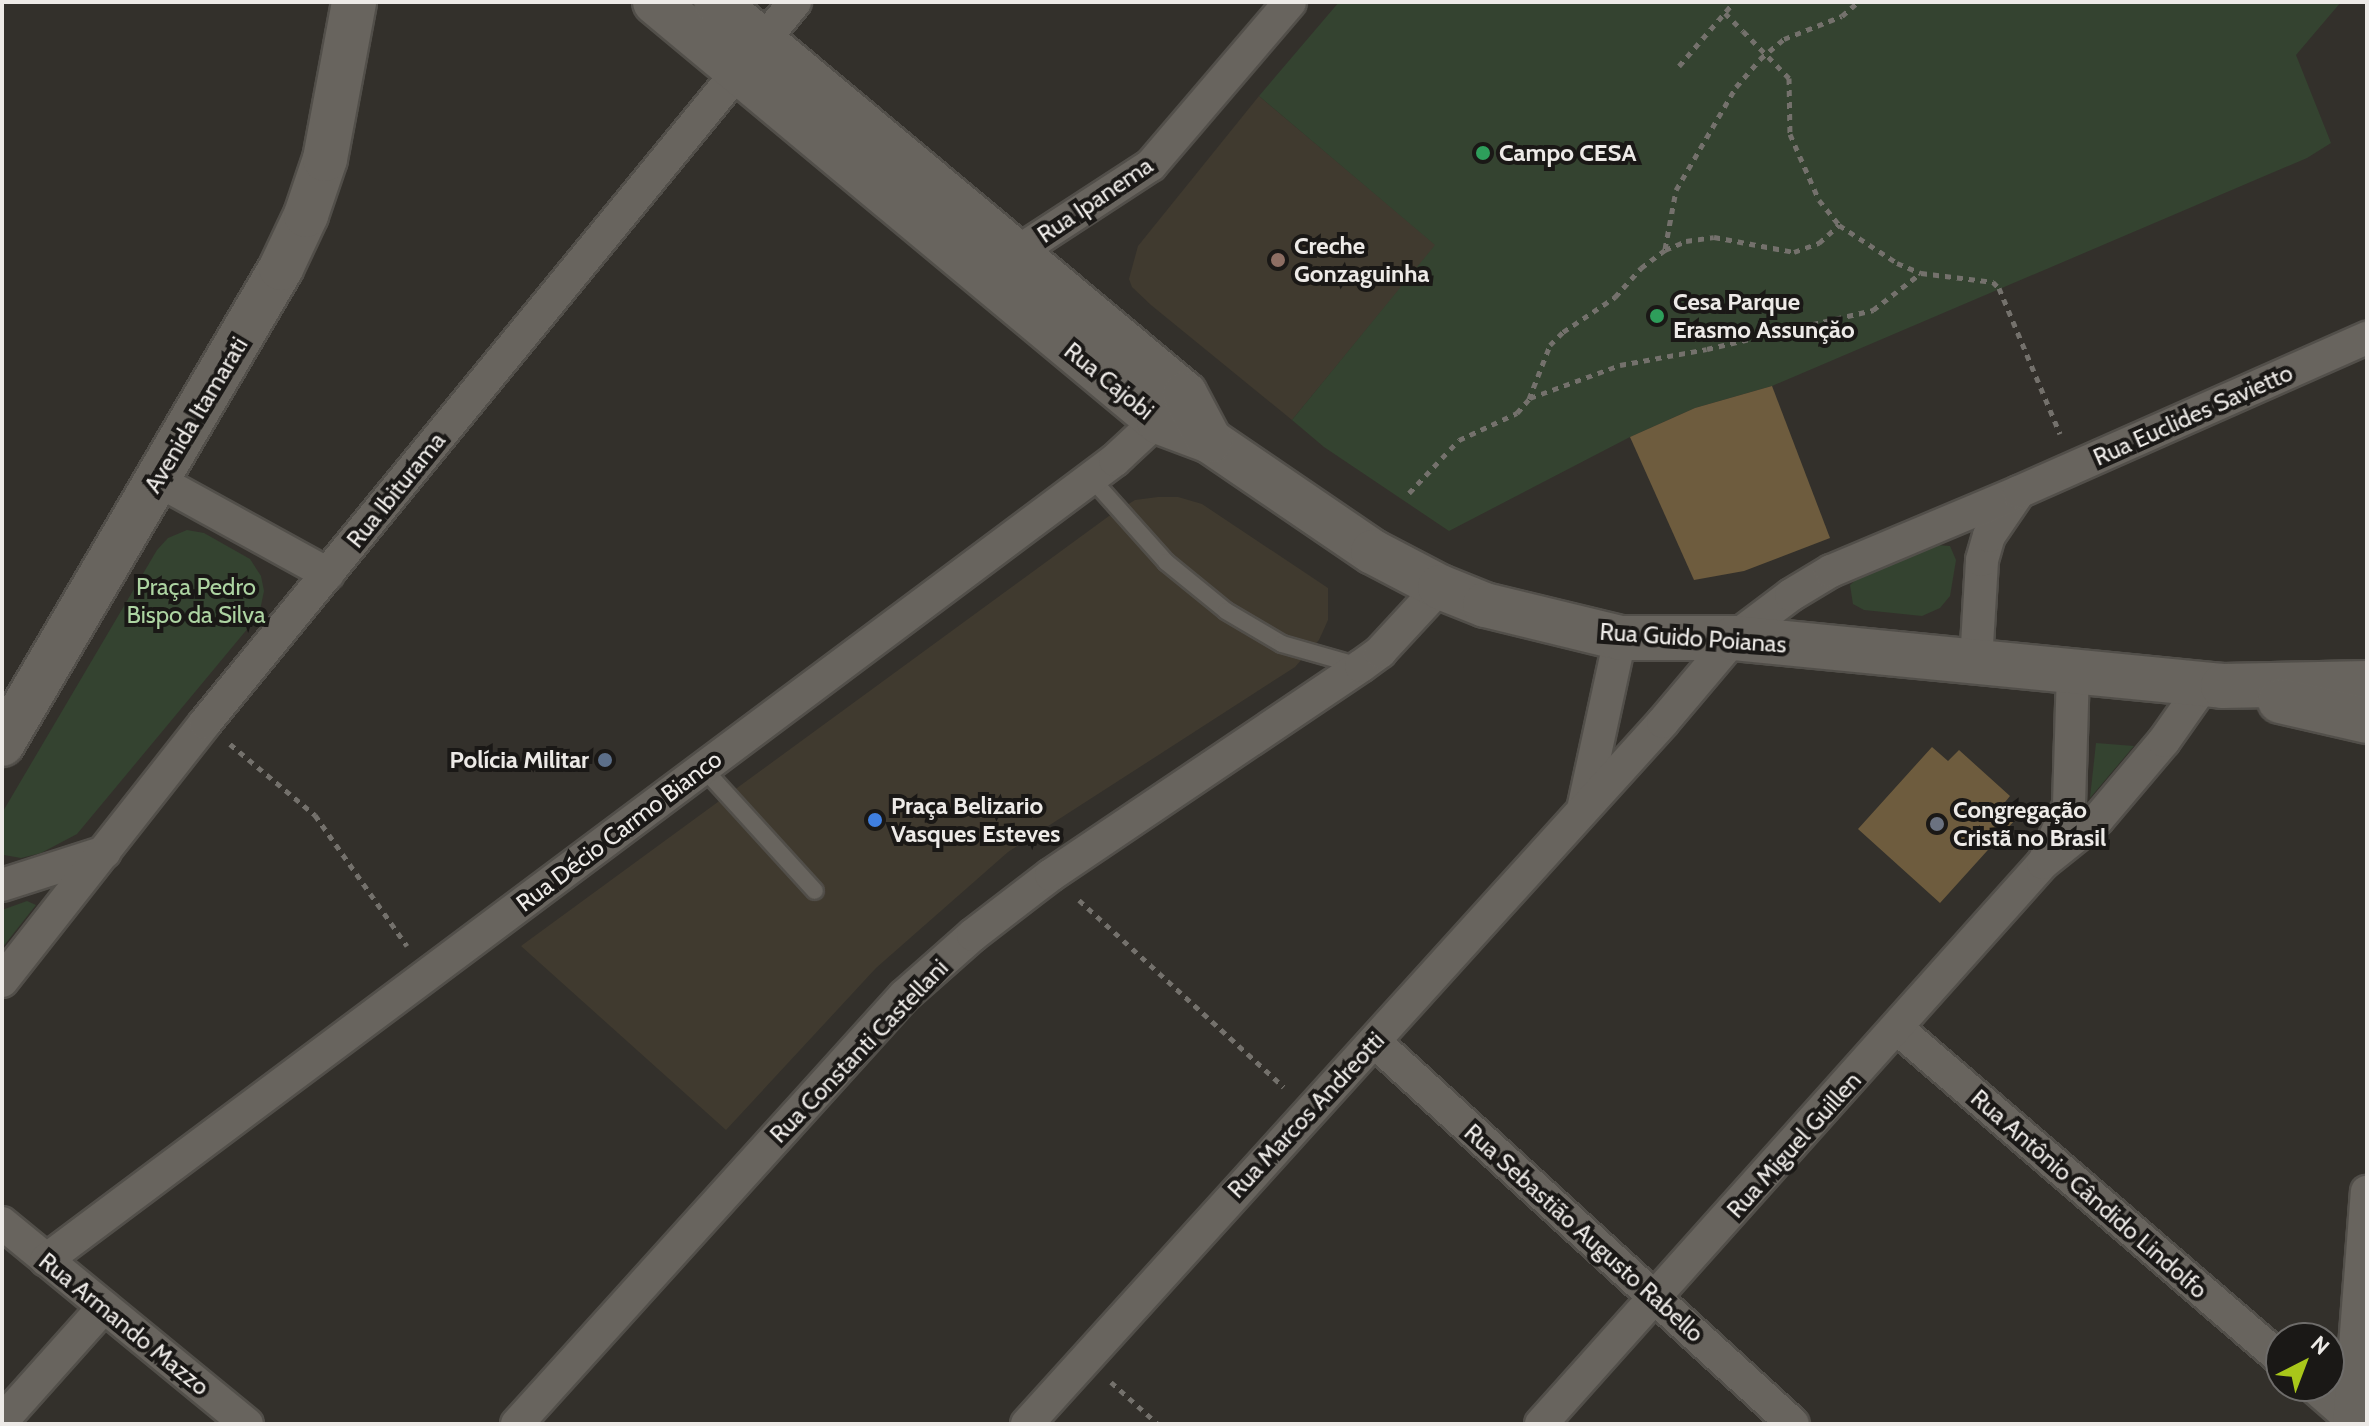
<!DOCTYPE html>
<meta charset="utf-8">
<style>
body{margin:0}
#map{position:relative;width:2369px;height:1426px;overflow:hidden;background:#33302b;font-family:Cabin,sans-serif}
div>[style]{position:absolute}
.built>*{inset:0;background:#403a2f}
.green>*{inset:0;background:#344330}
.building>*{inset:0;background:#6e5c3e}
.path>*{height:5px;margin-top:-2.5px;transform-origin:0;background:repeating-linear-gradient(90deg,#74716c 0 6px,transparent 0 12px)}
.roads{filter:drop-shadow(2px 0 #524f4a) drop-shadow(-2px 0 #524f4a) drop-shadow(0 2px #524f4a) drop-shadow(0 -2px #524f4a)}
.service>*{height:16px;margin:-8px;padding:0 8px;transform-origin:8px;border-radius:8px;background:#68645e}
.minor>*{height:32px;margin:-16px;padding:0 16px;transform-origin:16px;border-radius:16px;background:#68645e}
.secondary>*{height:44px;margin:-22px;padding:0 22px;transform-origin:22px;border-radius:22px;background:#68645e}
.path-bridge>*{height:5px;margin-top:-2.5px;transform-origin:0;background:repeating-linear-gradient(90deg,#74716c 0 6px,transparent 0 12px)}
.dots>*{width:22px;height:22px;translate:-50% -50%;box-sizing:border-box;border:4px solid #1a1816;border-radius:50%}
span{translate:-50% -50%;white-space:nowrap;text-align:center;line-height:1.15;-webkit-text-stroke:8px #1a1816;paint-order:stroke}
.poi-label{font-size:24px;color:#edeae7;font-weight:700}
.left{translate:0 -50%;text-align:left}
.right{translate:-100% -50%;text-align:right}
.street-label{font-size:24px;color:#edeae7}
.park-label{font-size:24px;color:#add4a2}
.frame{position:absolute;inset:0;border:4px solid #edeae7;pointer-events:none}
.north{position:absolute;left:2265px;top:1322px;width:80px;height:80px;box-sizing:border-box;background:#1a1816;border:2px solid #6e6c6a;border-radius:50%;rotate:42deg;font-size:22px;font-weight:700;line-height:32px;text-align:center;color:#edeae7}
.north::after{content:'';display:block;margin:auto;width:28px;height:36px;background:#a9c71a;clip-path:polygon(50% 0,100% 100%,50% 72%,0 100%)}
</style>
<div id="map">
<div class="built">
<i style="clip-path:polygon(1259px 96px,1436px 245px,1292px 420px,1151px 305px,1132px 287px,1129px 279px,1138px 246px)"></i>
<i style="clip-path:polygon(1158px 497px,1178px 497px,1202px 504px,1328px 588px,1328px 620px,1319px 640px,1295px 667px,1008px 852px,876px 968px,726px 1130px,521px 946px,1109px 516px,1135px 500px)"></i>
</div>
<div class="green">
<i style="clip-path:polygon(1339px 2px,2341px 2px,2296px 55px,2331px 143px,2307px 158px,1772px 386px,1695px 408px,1630px 437px,1449px 531px,1324px 447px,1292px 420px,1435px 245px,1259px 96px)"></i>
<i style="clip-path:polygon(187px 530px,204px 533px,250px 559px,261px 576px,264px 591px,259px 615px,77px 834px,41px 853px,21px 858px,4px 855px,2px 813px,157px 550px,168px 538px)"></i>
<i style="clip-path:polygon(1936px 545px,1950px 546px,1956px 560px,1950px 596px,1940px 608px,1922px 616px,1864px 610px,1853px 604px,1850px 585px,1860px 576px)"></i>
<i style="clip-path:polygon(2096px 743px,2134px 746px,2090px 798px)"></i>
<i style="clip-path:polygon(27px 901px,36px 905px,2px 948px,2px 910px)"></i>
</div>
<div class="building">
<i style="clip-path:polygon(1772px 386px,1830px 538px,1744px 571px,1694px 580px,1630px 437px,1695px 408px)"></i>
<i style="clip-path:polygon(1932px 747px,1948px 761px,1959px 750px,2010px 796px,2001px 807px,2015px 820px,1940px 903px,1858px 829px)"></i>
</div>
<div class="path">
<i style="left:1725px;top:13px;width:25px;rotate:45deg"></i>
<i style="left:1679px;top:66px;width:84px;rotate:-49.3deg"></i>
<i style="left:1789px;top:78px;width:56px;rotate:89deg"></i>
<i style="left:1790px;top:134px;width:72px;rotate:66.3deg"></i>
<i style="left:1819px;top:200px;width:32px;rotate:51deg"></i>
<i style="left:1839px;top:225px;width:69px;rotate:33.2deg"></i>
<i style="left:1897px;top:263px;width:26px;rotate:23deg"></i>
<i style="left:1921px;top:273px;width:73px;rotate:7.1deg"></i>
<i style="left:1993px;top:282px;width:8px;rotate:45deg"></i>
<i style="left:1999px;top:288px;width:158px;rotate:67.3deg"></i>
<i style="left:1665px;top:249px;width:60px;rotate:-79.4deg"></i>
<i style="left:1676px;top:190px;width:119px;rotate:-59.8deg"></i>
<i style="left:1736px;top:87px;width:37px;rotate:-49deg"></i>
<i style="left:1760px;top:59px;width:31px;rotate:-40deg"></i>
<i style="left:1784px;top:39px;width:62px;rotate:-21.6deg"></i>
<i style="left:1842px;top:16px;width:21px;rotate:-41deg"></i>
<i style="left:1530px;top:398px;width:96px;rotate:-20.1deg"></i>
<i style="left:1620px;top:365px;width:88px;rotate:-10.4deg"></i>
<i style="left:1707px;top:349px;width:171px;rotate:-13.2deg"></i>
<i style="left:1873px;top:310px;width:61px;rotate:-37.6deg"></i>
<i style="left:1409px;top:493px;width:73px;rotate:-46.7deg"></i>
<i style="left:1459px;top:440px;width:64px;rotate:-25deg"></i>
<i style="left:1517px;top:413px;width:18px;rotate:-49deg"></i>
<i style="left:1529px;top:399px;width:58px;rotate:-68.7deg"></i>
<i style="left:1550px;top:345px;width:18px;rotate:-45deg"></i>
<i style="left:1563px;top:332px;width:63px;rotate:-33.9deg"></i>
<i style="left:1615px;top:297px;width:39px;rotate:-48deg"></i>
<i style="left:1641px;top:268px;width:30px;rotate:-37deg"></i>
<i style="left:1665px;top:250px;width:23px;rotate:-23deg"></i>
<i style="left:1686px;top:241px;width:28px;rotate:-8deg"></i>
<i style="left:1714px;top:237px;width:81px;rotate:10.6deg"></i>
<i style="left:1794px;top:252px;width:27px;rotate:-20deg"></i>
<i style="left:1819px;top:243px;width:27px;rotate:-42deg"></i>
<i style="left:230px;top:744px;width:111px;rotate:39.9deg"></i>
<i style="left:315px;top:815px;width:160px;rotate:54.9deg"></i>
<i style="left:1079px;top:900px;width:277px;rotate:42.4deg"></i>
<i style="left:1111px;top:1382px;width:63px;rotate:41.8deg"></i>
</div>
<div class="roads">
<div class="service">
<i style="left:1091px;top:478px;width:113px;rotate:48.2deg"></i>
<i style="left:1166px;top:562px;width:77px;rotate:39.2deg"></i>
<i style="left:1226px;top:611px;width:65px;rotate:30.5deg"></i>
<i style="left:1282px;top:644px;width:80px;rotate:15.9deg"></i>
<i style="left:703px;top:768px;width:166px;rotate:47.7deg"></i>
</div>
<div class="minor">
<i style="left:1003px;top:270px;width:21px;rotate:-53deg"></i>
<i style="left:1016px;top:253px;width:161px;rotate:-33.1deg"></i>
<i style="left:1151px;top:165px;width:214px;rotate:-49.5deg"></i>
<i style="left:157px;top:480px;width:195px;rotate:28.8deg"></i>
<i style="left:1976px;top:662px;width:102px;rotate:-86.6deg"></i>
<i style="left:1982px;top:560px;width:25px;rotate:-74deg"></i>
<i style="left:1989px;top:536px;width:53px;rotate:-55.7deg"></i>
<i style="left:1584px;top:805px;width:171px;rotate:-77.8deg"></i>
<i style="left:2046px;top:857px;width:57px;rotate:-66.1deg"></i>
<i style="left:2069px;top:805px;width:134px;rotate:-88.3deg"></i>
<i style="left:2px;top:885px;width:108px;rotate:-17.8deg"></i>
<i style="left:2px;top:981px;width:328px;rotate:-51.8deg"></i>
<i style="left:205px;top:723px;width:932px;rotate:-50.71deg"></i>
<i style="left:1898px;top:1029px;width:506px;rotate:40.75deg"></i>
<i style="left:1375px;top:1042px;width:566px;rotate:42.42deg"></i>
<i style="left:2px;top:1223px;width:317px;rotate:39.4deg"></i>
<i style="left:46px;top:1260px;width:1335px;rotate:-36.81deg"></i>
<i style="left:1115px;top:460px;width:81px;rotate:-43deg"></i>
<i style="left:2313px;top:1386px;width:49px;rotate:40.9deg"></i>
<i style="left:2px;top:1421px;width:153px;rotate:-48.2deg"></i>
<i style="left:517px;top:1424px;width:577px;rotate:-47.88deg"></i>
<i style="left:904px;top:996px;width:92px;rotate:-41.5deg"></i>
<i style="left:973px;top:935px;width:98px;rotate:-37.6deg"></i>
<i style="left:1051px;top:875px;width:374px;rotate:-34deg"></i>
<i style="left:1361px;top:666px;width:24px;rotate:-36deg"></i>
<i style="left:1380px;top:652px;width:88px;rotate:-47.3deg"></i>
<i style="left:1027px;top:1424px;width:947px;rotate:-47.82deg"></i>
<i style="left:1663px;top:722px;width:110px;rotate:-49.8deg"></i>
<i style="left:1734px;top:638px;width:71px;rotate:-37deg"></i>
<i style="left:1791px;top:595px;width:47px;rotate:-31deg"></i>
<i style="left:1831px;top:571px;width:204px;rotate:-22.8deg"></i>
<i style="left:2019px;top:492px;width:381px;rotate:-23.9deg"></i>
<i style="left:1541px;top:1424px;width:753px;rotate:-48.18deg"></i>
<i style="left:2043px;top:863px;width:70px;rotate:-38.7deg"></i>
<i style="left:2098px;top:819px;width:102px;rotate:-49.8deg"></i>
<i style="left:2164px;top:741px;width:70px;rotate:-54.9deg"></i>
<i style="left:2349px;top:1424px;width:233px;rotate:-85.6deg"></i>
</div>
<div class="secondary">
<i style="left:655px;top:2px;width:656px;rotate:39.81deg"></i>
<i style="left:1159px;top:422px;width:54px;rotate:20.4deg"></i>
<i style="left:1210px;top:441px;width:197px;rotate:34.3deg"></i>
<i style="left:1373px;top:552px;width:76px;rotate:27.6deg"></i>
<i style="left:1440px;top:587px;width:48px;rotate:21.8deg"></i>
<i style="left:1485px;top:605px;width:139px;rotate:13.7deg"></i>
<i style="left:1620px;top:638px;width:114px"></i>
<i style="left:1734px;top:638px;width:491px;rotate:5.6deg"></i>
<i style="left:2223px;top:686px;width:144px;rotate:-1.2deg"></i>
<i style="left:716px;top:2px;width:611px;rotate:39.89deg"></i>
<i style="left:1185px;top:394px;width:53px;rotate:62deg"></i>
<i style="left:2280px;top:701px;width:89px;rotate:12.9deg"></i>
<i style="left:2px;top:744px;width:552px;rotate:-59.62deg"></i>
<i style="left:281px;top:268px;width:59px;rotate:-64.7deg"></i>
<i style="left:306px;top:215px;width:59px;rotate:-71.3deg"></i>
<i style="left:325px;top:159px;width:160px;rotate:-79.5deg"></i>
</div>
</div>
<div class="path-bridge">
<i style="left:1743px;top:31px;width:66px;rotate:45.6deg"></i>
</div>
<div class="dots">
<i style="left:1483px;top:153px;background:#2e9e5b"></i>
<i style="left:1278px;top:260px;background:#8d6e63"></i>
<i style="left:1657px;top:316px;background:#2e9e5b"></i>
<i style="left:605px;top:760px;background:#5c6f8a"></i>
<i style="left:875px;top:820px;background:#3f7fe0"></i>
<i style="left:1937px;top:824px;background:#6b7280"></i>
</div>
<div class="poi-label">
<span class="left" style="left:1499px;top:153px">Campo CESA</span>
<span class="left" style="left:1294px;top:260px">Creche<br>Gonzaguinha</span>
<span class="left" style="left:1673px;top:316px">Cesa Parque<br>Erasmo Assunçăo</span>
<span class="right" style="left:589px;top:760px">Polícia Militar</span>
<span class="left" style="left:891px;top:820px">Praça Belizario<br>Vasques Esteves</span>
<span class="left" style="left:1953px;top:824px">Congregação<br>Cristã no Brasil</span>
</div>
<div class="street-label">
<span style="left:1095px;top:200px;rotate:-34deg">Rua Ipanema</span>
<span style="left:1109px;top:381px;rotate:39deg">Rua Cajobi</span>
<span style="left:196px;top:415px;rotate:-59deg">Avenida Itamarati</span>
<span style="left:2193px;top:415px;rotate:-24deg">Rua Euclides Savietto</span>
<span style="left:396px;top:490px;rotate:-51deg">Rua Ibiturama</span>
<span style="left:1693px;top:638px;rotate:4deg">Rua Guido Poianas</span>
<span style="left:619px;top:831px;rotate:-37deg">Rua Décio Carmo Bianco</span>
<span style="left:859px;top:1051px;rotate:-46deg">Rua Constanti Castellani</span>
<span style="left:1306px;top:1115px;rotate:-47deg">Rua Marcos Andreotti</span>
<span style="left:1794px;top:1145px;rotate:-48deg">Rua Miguel Guillen</span>
<span style="left:2089px;top:1194px;rotate:41deg">Rua Antônio Cândido Lindolfo</span>
<span style="left:1584px;top:1233px;rotate:42deg">Rua Sebastião Augusto Rabello</span>
<span style="left:124px;top:1324px;rotate:39deg">Rua Armando Mazzo</span>
</div>
<div class="park-label">
<span style="left:196px;top:601px">Praça Pedro<br>Bispo da Silva</span>
</div>
<div class="frame"></div>
<div class="north">N</div>
</div>
